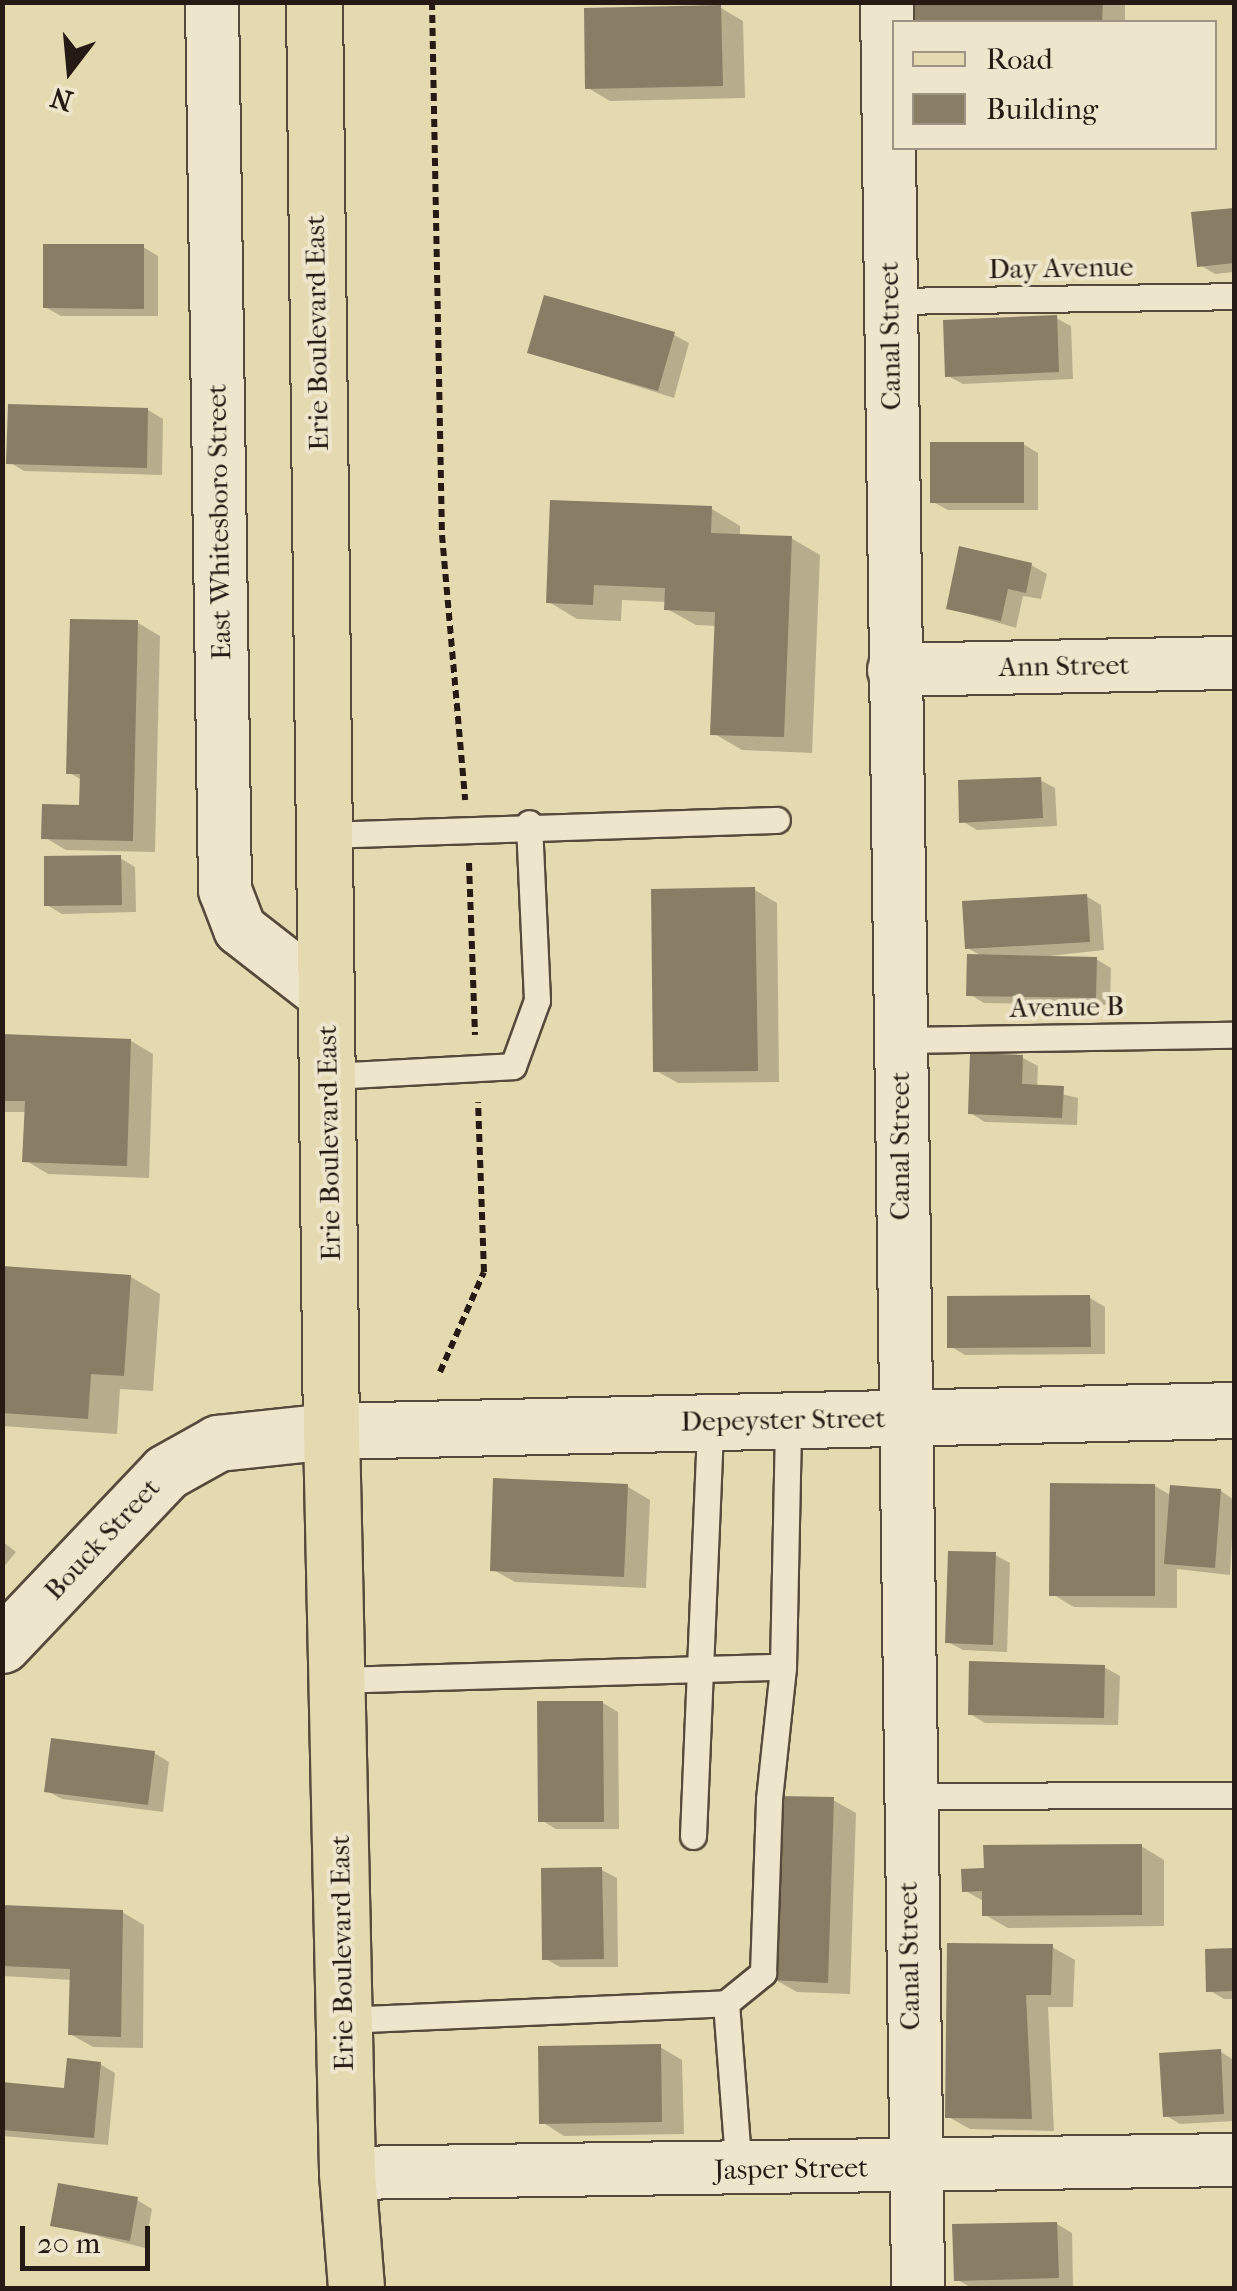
<!DOCTYPE html>
<style>
body{margin:0}
#map{position:relative;width:1237px;height:2291px;overflow:hidden;background:#e5d9b0;font-family:"IM FELL French Canon",serif}
div>[style]{position:absolute}
.shadow>*{inset:0;background:#0003}
.building>*{inset:0;background:#897d66}
.path>*{height:6px;margin-top:-3px;transform-origin:0;background:repeating-linear-gradient(90deg,#261a15 0 8px,transparent 0 13px)}
.roads{filter:drop-shadow(2px 0 #564a3c) drop-shadow(-2px 0 #564a3c) drop-shadow(0 2px #564a3c) drop-shadow(0 -2px #564a3c)}
.lane>*{height:25px;margin:-12.5px;padding:0 12.5px;transform-origin:12.5px;border-radius:12.5px;background:#eee6cc}
.street>*{height:52px;margin:-26px;padding:0 26px;transform-origin:26px;border-radius:26px;background:#eee6cc}
.secondary>*{height:55px;margin:-27.5px;padding:0 27.5px;transform-origin:27.5px;border-radius:27.5px;background:#eee6cc}
.primary>*{height:55px;margin:-27.5px;padding:0 27.5px;transform-origin:27.5px;border-radius:27.5px;background:#e5d9b0}
span{translate:-50% -50%;white-space:nowrap;text-align:center;line-height:1.15;-webkit-text-stroke:8px #eee6cc;paint-order:stroke}
.street-label{font-size:28px;color:#261a15}
.frame{position:absolute;inset:0;border:5px solid #261a15;pointer-events:none}
.legend{position:absolute;left:892px;top:20px;width:325px;height:130px;box-sizing:border-box;background:#eee6cc;border:2px solid #9e9483;margin:0;padding:12px 18px;list-style:none;font-size:30px;color:#261a15}
.legend li{display:flex;align-items:center;gap:20px;height:50px}
.legend b{width:50px;border:2px solid #9e9483}
.north{position:absolute;left:20px;top:20px;width:100px;height:100px;-webkit-text-stroke:8px #eee6cc;paint-order:stroke;rotate:196deg;font-size:28px;font-weight:700;line-height:40px;text-align:center;color:#261a15}
.north::after{content:'';display:block;margin:auto;width:35px;height:45px;background:#261a15;clip-path:polygon(50% 0,100% 100%,50% 72%,0 100%)}
.scale{position:absolute;left:20px;top:2226px;width:130px;height:45px;box-sizing:border-box;border:5px solid #261a15;border-top:0;padding-left:12px;font-size:30px;line-height:35px;white-space:nowrap;color:#261a15;-webkit-text-stroke:8px #eee6cc;paint-order:stroke}
</style>
<div id="map">
<div class="shadow">
<i style="clip-path:polygon(918px 2px,1125px 2px,1125px 22px,917px 22px)"></i>
<i style="clip-path:polygon(721px 8px,743px 21px,745px 98px,610px 101px,588px 88px)"></i>
<i style="clip-path:polygon(1234px 210px,1234px 272px,1215px 274px,1200px 265px,1194px 214px)"></i>
<i style="clip-path:polygon(143px 247px,158px 256px,158px 316px,61px 316px,45px 307px)"></i>
<i style="clip-path:polygon(1056px 318px,1071px 326px,1073px 379px,963px 384px,948px 376px)"></i>
<i style="clip-path:polygon(674px 335px,689px 343px,674px 398px,530px 352px)"></i>
<i style="clip-path:polygon(148px 410px,163px 419px,162px 475px,24px 471px,9px 462px)"></i>
<i style="clip-path:polygon(1023px 444px,1038px 453px,1038px 510px,948px 510px,933px 502px)"></i>
<i style="clip-path:polygon(712px 509px,740px 526px,740px 536px,791px 538px,820px 555px,812px 753px,742px 750px,713px 733px,717px 626px,696px 625px,667px 609px,667px 602px,622px 600px,621px 621px,577px 619px,549px 602px)"></i>
<i style="clip-path:polygon(1031px 565px,1047px 574px,1041px 599px,1023px 596px,1016px 628px,949px 608px)"></i>
<i style="clip-path:polygon(138px 623px,160px 636px,155px 852px,66px 850px,44px 837px,82px 808px,82px 780px,68px 772px)"></i>
<i style="clip-path:polygon(1040px 780px,1055px 788px,1057px 826px,977px 830px,962px 821px)"></i>
<i style="clip-path:polygon(120px 858px,135px 867px,136px 912px,62px 914px,47px 905px)"></i>
<i style="clip-path:polygon(755px 890px,777px 903px,779px 1082px,678px 1083px,655px 1070px)"></i>
<i style="clip-path:polygon(1086px 896px,1101px 905px,1104px 950px,1031px 958px,1096px 959px,1111px 968px,1110px 1005px,984px 1003px,969px 994px,984px 957px,967px 948px)"></i>
<i style="clip-path:polygon(2px 1037px,131px 1041px,153px 1054px,149px 1178px,48px 1174px,25px 1160px,27px 1112px,2px 1112px)"></i>
<i style="clip-path:polygon(1023px 1058px,1038px 1066px,1037px 1088px,1078px 1098px,1077px 1125px,985px 1122px,970px 1113px)"></i>
<i style="clip-path:polygon(2px 1269px,131px 1277px,160px 1294px,153px 1391px,120px 1389px,117px 1434px,2px 1426px)"></i>
<i style="clip-path:polygon(1090px 1298px,1105px 1307px,1105px 1354px,965px 1355px,950px 1346px)"></i>
<i style="clip-path:polygon(1155px 1486px,1172px 1496px,1221px 1491px,1234px 1500px,1230px 1575px,1177px 1569px,1177px 1608px,1074px 1607px,1052px 1594px)"></i>
<i style="clip-path:polygon(628px 1487px,650px 1500px,646px 1588px,515px 1582px,492px 1569px)"></i>
<i style="clip-path:polygon(2px 1541px,16px 1552px,2px 1569px)"></i>
<i style="clip-path:polygon(995px 1555px,1010px 1563px,1007px 1652px,963px 1650px,948px 1642px)"></i>
<i style="clip-path:polygon(1104px 1667px,1120px 1676px,1118px 1725px,985px 1723px,970px 1714px)"></i>
<i style="clip-path:polygon(603px 1703px,618px 1712px,619px 1829px,556px 1829px,541px 1820px)"></i>
<i style="clip-path:polygon(154px 1753px,169px 1762px,163px 1812px,62px 1799px,47px 1791px)"></i>
<i style="clip-path:polygon(833px 1800px,856px 1813px,850px 1994px,797px 1992px,774px 1979px)"></i>
<i style="clip-path:polygon(1141px 1846px,1164px 1860px,1164px 1926px,1008px 1928px,985px 1915px,985px 1902px,964px 1890px)"></i>
<i style="clip-path:polygon(602px 1870px,617px 1878px,618px 1967px,560px 1967px,544px 1958px)"></i>
<i style="clip-path:polygon(2px 1908px,122px 1912px,144px 1925px,143px 2048px,93px 2047px,70px 2034px,72px 1980px,2px 1976px)"></i>
<i style="clip-path:polygon(1052px 1947px,1075px 1960px,1073px 2007px,1048px 2007px,1054px 2131px,970px 2129px,947px 2116px)"></i>
<i style="clip-path:polygon(1234px 1950px,1234px 1999px,1224px 1999px,1209px 1990px,1207px 1951px)"></i>
<i style="clip-path:polygon(660px 2047px,682px 2060px,684px 2134px,564px 2136px,542px 2122px)"></i>
<i style="clip-path:polygon(1221px 2052px,1234px 2060px,1234px 2121px,1180px 2124px,1165px 2115px)"></i>
<i style="clip-path:polygon(100px 2064px,115px 2073px,108px 2145px,2px 2136px,2px 2084px,67px 2090px)"></i>
<i style="clip-path:polygon(137px 2200px,152px 2209px,145px 2248px,53px 2225px)"></i>
<i style="clip-path:polygon(1057px 2224px,1072px 2233px,1073px 2286px,972px 2288px,956px 2279px)"></i>
</div>
<div class="building">
<i style="clip-path:polygon(915px 2px,1103px 2px,1102px 22px,915px 22px)"></i>
<i style="clip-path:polygon(721px 5px,723px 86px,585px 89px,584px 8px)"></i>
<i style="clip-path:polygon(1234px 208px,1234px 263px,1197px 267px,1191px 212px)"></i>
<i style="clip-path:polygon(43px 244px,144px 244px,144px 309px,43px 308px)"></i>
<i style="clip-path:polygon(544px 295px,675px 332px,658px 391px,527px 353px)"></i>
<i style="clip-path:polygon(1057px 315px,1059px 372px,945px 377px,943px 320px)"></i>
<i style="clip-path:polygon(8px 404px,148px 408px,147px 468px,6px 464px)"></i>
<i style="clip-path:polygon(930px 442px,1024px 442px,1024px 503px,930px 503px)"></i>
<i style="clip-path:polygon(550px 500px,712px 506px,711px 533px,792px 536px,784px 737px,710px 735px,715px 612px,664px 610px,665px 588px,594px 585px,593px 605px,546px 603px)"></i>
<i style="clip-path:polygon(959px 546px,1032px 563px,1026px 593px,1008px 589px,1001px 621px,946px 609px)"></i>
<i style="clip-path:polygon(70px 619px,138px 620px,133px 841px,41px 839px,42px 804px,79px 805px,80px 774px,66px 774px)"></i>
<i style="clip-path:polygon(1041px 777px,1043px 818px,959px 823px,958px 780px)"></i>
<i style="clip-path:polygon(121px 855px,122px 905px,44px 906px,44px 856px)"></i>
<i style="clip-path:polygon(755px 887px,758px 1071px,653px 1072px,651px 889px)"></i>
<i style="clip-path:polygon(1087px 894px,1090px 942px,965px 949px,962px 901px)"></i>
<i style="clip-path:polygon(967px 954px,1097px 957px,1096px 998px,966px 996px)"></i>
<i style="clip-path:polygon(2px 1034px,131px 1039px,127px 1166px,22px 1162px,25px 1101px,2px 1101px)"></i>
<i style="clip-path:polygon(970px 1053px,1023px 1055px,1022px 1084px,1064px 1086px,1062px 1118px,968px 1114px)"></i>
<i style="clip-path:polygon(2px 1266px,131px 1275px,124px 1376px,91px 1374px,88px 1419px,2px 1413px)"></i>
<i style="clip-path:polygon(1090px 1295px,1091px 1347px,947px 1348px,947px 1296px)"></i>
<i style="clip-path:polygon(493px 1478px,628px 1484px,624px 1577px,490px 1571px)"></i>
<i style="clip-path:polygon(1050px 1483px,1155px 1484px,1155px 1596px,1049px 1596px)"></i>
<i style="clip-path:polygon(1170px 1485px,1221px 1489px,1215px 1568px,1164px 1564px)"></i>
<i style="clip-path:polygon(948px 1551px,996px 1552px,993px 1645px,945px 1643px)"></i>
<i style="clip-path:polygon(969px 1661px,1105px 1665px,1104px 1718px,968px 1715px)"></i>
<i style="clip-path:polygon(537px 1701px,603px 1701px,604px 1822px,538px 1822px)"></i>
<i style="clip-path:polygon(51px 1738px,155px 1751px,148px 1805px,44px 1792px)"></i>
<i style="clip-path:polygon(778px 1796px,834px 1797px,828px 1983px,771px 1980px)"></i>
<i style="clip-path:polygon(1142px 1844px,1142px 1915px,982px 1916px,982px 1891px,962px 1892px,961px 1869px,984px 1868px,983px 1845px)"></i>
<i style="clip-path:polygon(602px 1867px,604px 1959px,542px 1960px,541px 1868px)"></i>
<i style="clip-path:polygon(2px 1905px,123px 1910px,121px 2037px,68px 2035px,70px 1969px,2px 1966px)"></i>
<i style="clip-path:polygon(947px 1943px,1053px 1944px,1051px 1995px,1026px 1995px,1032px 2119px,945px 2118px)"></i>
<i style="clip-path:polygon(1234px 1948px,1234px 1991px,1206px 1992px,1205px 1949px)"></i>
<i style="clip-path:polygon(661px 2044px,662px 2122px,539px 2124px,538px 2046px)"></i>
<i style="clip-path:polygon(1221px 2049px,1224px 2114px,1163px 2117px,1159px 2053px)"></i>
<i style="clip-path:polygon(67px 2058px,101px 2062px,94px 2138px,2px 2130px,2px 2082px,64px 2088px)"></i>
<i style="clip-path:polygon(58px 2183px,138px 2197px,130px 2241px,50px 2226px)"></i>
<i style="clip-path:polygon(1057px 2222px,1059px 2278px,954px 2281px,952px 2224px)"></i>
</div>
<div class="path">
<i style="left:432px;top:2px;width:533px;rotate:88.93deg"></i>
<i style="left:442px;top:535px;width:266px;rotate:85deg"></i>
<i style="left:469px;top:863px;width:172px;rotate:88deg"></i>
<i style="left:440px;top:1372px;width:109px;rotate:-66.3deg"></i>
<i style="left:484px;top:1272px;width:170px;rotate:-92deg"></i>
</div>
<div class="roads">
<div class="lane">
<i style="left:889px;top:301px;width:345px;rotate:-0.8deg"></i>
<i style="left:322px;top:835px;width:455px;rotate:-1.9deg"></i>
<i style="left:900px;top:1040px;width:334px;rotate:-0.9deg"></i>
<i style="left:330px;top:1076px;width:183px;rotate:-3.1deg"></i>
<i style="left:513px;top:1066px;width:70px;rotate:-70deg"></i>
<i style="left:537px;top:1000px;width:177px;rotate:-92.6deg"></i>
<i style="left:336px;top:1680px;width:447px;rotate:-1.7deg"></i>
<i style="left:783px;top:1667px;width:247px;rotate:-88.8deg"></i>
<i style="left:907px;top:1796px;width:327px;rotate:-0.2deg"></i>
<i style="left:693px;top:1836px;width:414px;rotate:-87.6deg"></i>
<i style="left:726px;top:2003px;width:48px;rotate:-39deg"></i>
<i style="left:763px;top:1973px;width:174px;rotate:-88deg"></i>
<i style="left:769px;top:1799px;width:133px;rotate:-83.9deg"></i>
<i style="left:343px;top:2020px;width:383px;rotate:-2.5deg"></i>
<i style="left:726px;top:2003px;width:169px;rotate:85.6deg"></i>
</div>
<div class="street">
<i style="left:212px;top:2px;width:888px;rotate:89.16deg"></i>
<i style="left:225px;top:890px;width:42px;rotate:69deg"></i>
<i style="left:240px;top:929px;width:109px;rotate:37.9deg"></i>
<i style="left:887px;top:2px;width:2286px;rotate:89.22deg"></i>
<i style="left:894px;top:670px;width:340px;rotate:-1.2deg"></i>
<i style="left:347px;top:2173px;width:887px;rotate:-0.84deg"></i>
</div>
<div class="secondary">
<i style="left:2px;top:1645px;width:238px;rotate:-46.5deg"></i>
<i style="left:166px;top:1472px;width:60px;rotate:-29.1deg"></i>
<i style="left:218px;top:1443px;width:114px;rotate:-6.1deg"></i>
<i style="left:331px;top:1431px;width:903px;rotate:-1.33deg"></i>
</div>
<div class="primary">
<i style="left:314px;top:2px;width:1429px;rotate:89.32deg"></i>
<i style="left:331px;top:1431px;width:742px;rotate:88.76deg"></i>
<i style="left:347px;top:2173px;width:115px;rotate:85.5deg"></i>
</div>
</div>
<div class="street-label">
<span style="left:1061px;top:268px;rotate:-1deg">Day Avenue</span>
<span style="left:317px;top:333px;rotate:-91deg">Erie Boulevard East</span>
<span style="left:890px;top:336px;rotate:-91deg">Canal Street</span>
<span style="left:219px;top:522px;rotate:-91deg">East Whitesboro Street</span>
<span style="left:1064px;top:666px;rotate:-1deg">Ann Street</span>
<span style="left:1067px;top:1007px;rotate:-1deg">Avenue B</span>
<span style="left:329px;top:1143px;rotate:-91deg">Erie Boulevard East</span>
<span style="left:900px;top:1146px;rotate:-90deg">Canal Street</span>
<span style="left:783px;top:1420px;rotate:-1deg">Depeyster Street</span>
<span style="left:102px;top:1539px;rotate:-47deg">Bouck Street</span>
<span style="left:342px;top:1953px;rotate:-91deg">Erie Boulevard East</span>
<span style="left:909px;top:1956px;rotate:-91deg">Canal Street</span>
<span style="left:791px;top:2169px;rotate:-1deg">Jasper Street</span>
</div>
<div class="frame"></div>
<ul class="legend">
<li><b style="height:12px;background:#e5d9b0"></b>Road</li>
<li><b style="height:28px;background:#897d66"></b>Building</li>
</ul>
<div class="north">N</div>
<div class="scale">20 m</div>
</div>
